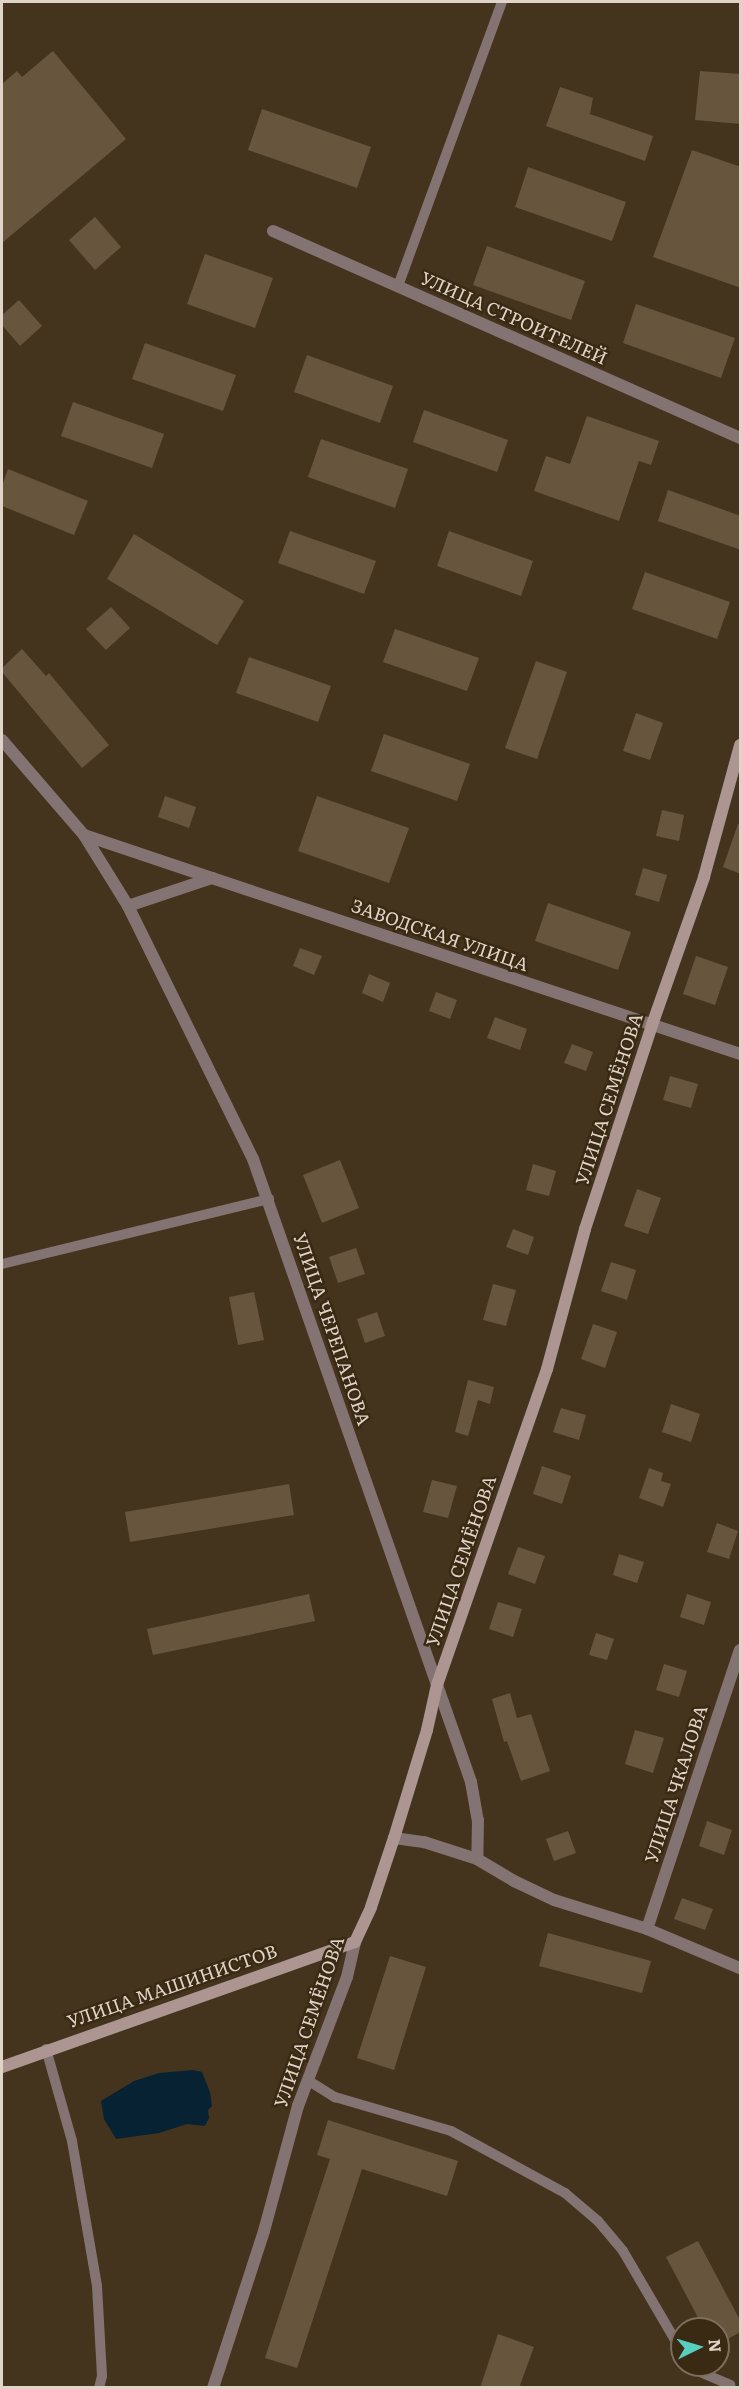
<!DOCTYPE html>
<meta charset="utf-8">
<style>
body{margin:0}
#map{position:relative;width:742px;height:2389px;overflow:hidden;background:#44341e;font-family:Literata,serif}
div>[style]{position:absolute}
.water>*{inset:0;background:#072232}
.building>*{inset:0;background:#67553e}
.lane>*{height:10px;margin:-5px;padding:0 5px;transform-origin:5px;border-radius:5px;background:#837372}
.street>*{height:12px;margin:-6px;padding:0 6px;transform-origin:6px;border-radius:6px;background:#837372}
.secondary>*{height:12px;margin:-6px;padding:0 6px;transform-origin:6px;border-radius:6px;background:#ad9592}
span{translate:-50% -50%;white-space:nowrap;text-align:center;line-height:1.15;-webkit-text-stroke:5px #3a2a14;paint-order:stroke}
.street-label{font-size:18px;color:#dfd4c7}
.frame{position:absolute;inset:0;border:3px solid #dfd4c7;pointer-events:none}
.north{position:absolute;left:670px;top:2317px;width:60px;height:60px;box-sizing:border-box;background:#3a2a14;border:2px solid #7c6e5c;border-radius:50%;rotate:85deg;font-size:16px;font-weight:700;line-height:24px;text-align:center;color:#dfd4c7}
.north::after{content:'';display:block;margin:auto;width:21px;height:27px;background:#58cec0;clip-path:polygon(50% 0,100% 100%,50% 72%,0 100%)}
</style>
<div id="map">
<div class="water">
<i style="clip-path:polygon(193px 2070px,202px 2072px,210px 2092px,212px 2106px,208px 2110px,209px 2118px,205px 2126px,187px 2124px,159px 2133px,116px 2139px,104px 2119px,101px 2101px,134px 2081px,159px 2073px)"></i>
</div>
<div class="building">
<i style="clip-path:polygon(53px 51px,126px 139px,2px 243px,2px 84px,17px 71px,22px 77px)"></i>
<i style="clip-path:polygon(700px 71px,741px 74px,741px 124px,695px 120px)"></i>
<i style="clip-path:polygon(560px 87px,593px 98px,590px 114px,653px 136px,645px 161px,546px 126px)"></i>
<i style="clip-path:polygon(262px 109px,371px 147px,357px 188px,248px 150px)"></i>
<i style="clip-path:polygon(692px 150px,741px 167px,741px 288px,653px 257px)"></i>
<i style="clip-path:polygon(528px 167px,626px 202px,612px 241px,515px 207px)"></i>
<i style="clip-path:polygon(95px 217px,121px 247px,95px 270px,69px 240px)"></i>
<i style="clip-path:polygon(487px 246px,585px 281px,571px 320px,473px 285px)"></i>
<i style="clip-path:polygon(205px 254px,273px 278px,255px 328px,187px 304px)"></i>
<i style="clip-path:polygon(19px 300px,42px 326px,20px 346px,2px 325px,2px 315px)"></i>
<i style="clip-path:polygon(636px 304px,735px 338px,721px 378px,623px 343px)"></i>
<i style="clip-path:polygon(145px 343px,236px 375px,223px 411px,132px 379px)"></i>
<i style="clip-path:polygon(307px 355px,393px 386px,380px 423px,294px 392px)"></i>
<i style="clip-path:polygon(73px 402px,164px 434px,152px 468px,61px 436px)"></i>
<i style="clip-path:polygon(424px 410px,508px 440px,497px 472px,413px 442px)"></i>
<i style="clip-path:polygon(587px 416px,659px 441px,651px 465px,639px 461px,619px 521px,534px 491px,546px 456px,570px 464px)"></i>
<i style="clip-path:polygon(321px 439px,408px 469px,395px 508px,308px 477px)"></i>
<i style="clip-path:polygon(8px 469px,88px 501px,74px 535px,2px 506px,2px 486px)"></i>
<i style="clip-path:polygon(668px 490px,741px 516px,741px 550px,658px 521px)"></i>
<i style="clip-path:polygon(290px 531px,376px 561px,364px 594px,278px 563px)"></i>
<i style="clip-path:polygon(449px 531px,533px 561px,521px 596px,437px 566px)"></i>
<i style="clip-path:polygon(134px 534px,244px 601px,217px 645px,107px 579px)"></i>
<i style="clip-path:polygon(645px 572px,730px 602px,717px 639px,632px 609px)"></i>
<i style="clip-path:polygon(111px 607px,130px 628px,106px 650px,86px 629px)"></i>
<i style="clip-path:polygon(395px 629px,479px 658px,467px 691px,383px 662px)"></i>
<i style="clip-path:polygon(22px 649px,46px 676px,49px 673px,109px 745px,82px 768px,2px 672px,2px 668px)"></i>
<i style="clip-path:polygon(249px 657px,331px 686px,318px 722px,236px 693px)"></i>
<i style="clip-path:polygon(536px 661px,567px 672px,537px 759px,505px 748px)"></i>
<i style="clip-path:polygon(636px 713px,663px 723px,650px 760px,623px 751px)"></i>
<i style="clip-path:polygon(384px 734px,470px 764px,457px 801px,371px 771px)"></i>
<i style="clip-path:polygon(165px 796px,196px 807px,189px 828px,158px 817px)"></i>
<i style="clip-path:polygon(317px 796px,409px 828px,389px 883px,298px 851px)"></i>
<i style="clip-path:polygon(662px 810px,684px 815px,679px 841px,656px 836px)"></i>
<i style="clip-path:polygon(738px 824px,741px 825px,741px 874px,723px 867px)"></i>
<i style="clip-path:polygon(643px 868px,667px 875px,659px 902px,635px 895px)"></i>
<i style="clip-path:polygon(548px 903px,631px 932px,618px 970px,535px 941px)"></i>
<i style="clip-path:polygon(300px 948px,322px 956px,314px 975px,293px 966px)"></i>
<i style="clip-path:polygon(696px 956px,728px 967px,715px 1005px,683px 994px)"></i>
<i style="clip-path:polygon(369px 974px,390px 983px,383px 1002px,362px 993px)"></i>
<i style="clip-path:polygon(436px 992px,457px 1000px,450px 1019px,429px 1011px)"></i>
<i style="clip-path:polygon(495px 1017px,527px 1029px,520px 1050px,487px 1038px)"></i>
<i style="clip-path:polygon(572px 1044px,593px 1052px,586px 1071px,564px 1063px)"></i>
<i style="clip-path:polygon(670px 1076px,698px 1084px,691px 1108px,663px 1100px)"></i>
<i style="clip-path:polygon(340px 1160px,359px 1208px,322px 1223px,303px 1175px)"></i>
<i style="clip-path:polygon(533px 1164px,556px 1171px,549px 1196px,526px 1190px)"></i>
<i style="clip-path:polygon(637px 1189px,661px 1198px,648px 1234px,624px 1226px)"></i>
<i style="clip-path:polygon(513px 1229px,534px 1237px,528px 1255px,506px 1247px)"></i>
<i style="clip-path:polygon(356px 1248px,365px 1274px,338px 1283px,329px 1257px)"></i>
<i style="clip-path:polygon(611px 1262px,636px 1270px,627px 1300px,601px 1291px)"></i>
<i style="clip-path:polygon(493px 1284px,516px 1290px,506px 1326px,483px 1320px)"></i>
<i style="clip-path:polygon(254px 1292px,264px 1340px,238px 1345px,229px 1297px)"></i>
<i style="clip-path:polygon(377px 1312px,385px 1336px,365px 1343px,357px 1319px)"></i>
<i style="clip-path:polygon(593px 1324px,617px 1332px,605px 1368px,581px 1359px)"></i>
<i style="clip-path:polygon(468px 1380px,494px 1387px,490px 1404px,478px 1400px,468px 1436px,455px 1432px)"></i>
<i style="clip-path:polygon(671px 1404px,700px 1414px,691px 1442px,662px 1432px)"></i>
<i style="clip-path:polygon(561px 1408px,586px 1415px,579px 1440px,553px 1432px)"></i>
<i style="clip-path:polygon(542px 1466px,571px 1476px,562px 1504px,533px 1494px)"></i>
<i style="clip-path:polygon(649px 1468px,663px 1473px,661px 1481px,671px 1484px,663px 1507px,639px 1498px)"></i>
<i style="clip-path:polygon(432px 1480px,457px 1486px,448px 1518px,423px 1512px)"></i>
<i style="clip-path:polygon(289px 1484px,294px 1515px,130px 1542px,125px 1512px)"></i>
<i style="clip-path:polygon(717px 1523px,738px 1531px,729px 1559px,707px 1552px)"></i>
<i style="clip-path:polygon(518px 1547px,545px 1556px,535px 1584px,508px 1574px)"></i>
<i style="clip-path:polygon(619px 1554px,644px 1562px,637px 1583px,613px 1575px)"></i>
<i style="clip-path:polygon(309px 1594px,315px 1621px,153px 1655px,147px 1629px)"></i>
<i style="clip-path:polygon(687px 1594px,711px 1602px,704px 1625px,680px 1617px)"></i>
<i style="clip-path:polygon(498px 1602px,522px 1609px,513px 1637px,489px 1629px)"></i>
<i style="clip-path:polygon(596px 1633px,614px 1639px,607px 1660px,589px 1655px)"></i>
<i style="clip-path:polygon(664px 1664px,687px 1671px,679px 1697px,656px 1690px)"></i>
<i style="clip-path:polygon(510px 1693px,517px 1718px,531px 1714px,550px 1771px,521px 1781px,507px 1741px,504px 1742px,492px 1699px)"></i>
<i style="clip-path:polygon(635px 1730px,664px 1738px,653px 1773px,625px 1764px)"></i>
<i style="clip-path:polygon(707px 1821px,732px 1830px,724px 1855px,699px 1846px)"></i>
<i style="clip-path:polygon(568px 1831px,576px 1853px,554px 1861px,546px 1839px)"></i>
<i style="clip-path:polygon(682px 1898px,713px 1909px,705px 1930px,674px 1919px)"></i>
<i style="clip-path:polygon(548px 1933px,651px 1961px,642px 1993px,539px 1966px)"></i>
<i style="clip-path:polygon(390px 1956px,426px 1967px,394px 2070px,357px 2058px)"></i>
<i style="clip-path:polygon(328px 2120px,458px 2161px,447px 2196px,362px 2169px,297px 2368px,265px 2358px,330px 2159px,317px 2155px)"></i>
<i style="clip-path:polygon(698px 2241px,741px 2322px,741px 2332px,718px 2344px,718px 2329px,704px 2329px,666px 2257px)"></i>
<i style="clip-path:polygon(498px 2334px,534px 2347px,519px 2388px,480px 2388px)"></i>
</div>
<div class="lane">
<i style="left:398px;top:286px;width:302px;rotate:-69.9deg"></i>
<i style="left:2px;top:1264px;width:275px;rotate:-13.7deg"></i>
<i style="left:46px;top:2049px;width:96px;rotate:74.2deg"></i>
<i style="left:72px;top:2141px;width:147px;rotate:80.2deg"></i>
<i style="left:97px;top:2286px;width:90px;rotate:86.8deg"></i>
<i style="left:102px;top:2376px;width:12px;rotate:104deg"></i>
<i style="left:309px;top:2081px;width:31px;rotate:32deg"></i>
<i style="left:335px;top:2097px;width:121px;rotate:16.3deg"></i>
<i style="left:451px;top:2131px;width:130px;rotate:28.5deg"></i>
<i style="left:565px;top:2193px;width:43px;rotate:40.3deg"></i>
<i style="left:598px;top:2221px;width:39px;rotate:50deg"></i>
<i style="left:623px;top:2251px;width:117px;rotate:59.7deg"></i>
<i style="left:694px;top:2365px;width:9px;rotate:49deg"></i>
<i style="left:700px;top:2372px;width:33px;rotate:23deg"></i>
</div>
<div class="street">
<i style="left:273px;top:231px;width:511px;rotate:23.91deg"></i>
<i style="left:2px;top:740px;width:125px;rotate:49.2deg"></i>
<i style="left:84px;top:835px;width:84px;rotate:58.2deg"></i>
<i style="left:128px;top:906px;width:282px;rotate:63.7deg"></i>
<i style="left:253px;top:1159px;width:660px;rotate:70.71deg"></i>
<i style="left:471px;top:1782px;width:39px;rotate:80deg"></i>
<i style="left:478px;top:1820px;width:39px;rotate:91deg"></i>
<i style="left:84px;top:835px;width:135px;rotate:18.6deg"></i>
<i style="left:128px;top:906px;width:89px;rotate:-18.4deg"></i>
<i style="left:212px;top:878px;width:557px;rotate:18.43deg"></i>
<i style="left:394px;top:1838px;width:30px;rotate:8deg"></i>
<i style="left:424px;top:1842px;width:56px;rotate:17.8deg"></i>
<i style="left:477px;top:1859px;width:43px;rotate:30.7deg"></i>
<i style="left:514px;top:1881px;width:44px;rotate:25.4deg"></i>
<i style="left:554px;top:1900px;width:97px;rotate:17.3deg"></i>
<i style="left:647px;top:1929px;width:101px;rotate:22.8deg"></i>
<i style="left:647px;top:1929px;width:294px;rotate:-71.6deg"></i>
<i style="left:213px;top:2388px;width:165px;rotate:-72deg"></i>
<i style="left:264px;top:2231px;width:130px;rotate:-74.8deg"></i>
<i style="left:298px;top:2106px;width:138px;rotate:-69.2deg"></i>
<i style="left:347px;top:1977px;width:36px;rotate:-77deg"></i>
</div>
<div class="secondary">
<i style="left:2px;top:2067px;width:374px;rotate:-19.5deg"></i>
<i style="left:355px;top:1942px;width:38px;rotate:-65deg"></i>
<i style="left:371px;top:1907px;width:73px;rotate:-71.6deg"></i>
<i style="left:394px;top:1838px;width:113px;rotate:-73deg"></i>
<i style="left:427px;top:1730px;width:46px;rotate:-77.5deg"></i>
<i style="left:437px;top:1685px;width:335px;rotate:-70.8deg"></i>
<i style="left:547px;top:1369px;width:145px;rotate:-74.8deg"></i>
<i style="left:585px;top:1229px;width:215px;rotate:-71.8deg"></i>
<i style="left:652px;top:1025px;width:157px;rotate:-70.6deg"></i>
<i style="left:704px;top:877px;width:137px;rotate:-74.7deg"></i>
</div>
<div class="street-label">
<span style="left:514px;top:318px;rotate:24deg">УЛИЦА СТРОИТЕЛЕЙ</span>
<span style="left:440px;top:935px;rotate:19deg">ЗАВОДСКАЯ УЛИЦА</span>
<span style="left:609px;top:1099px;rotate:-72deg">УЛИЦА СЕМЁНОВА</span>
<span style="left:332px;top:1329px;rotate:71deg">УЛИЦА ЧЕРЕПАНОВА</span>
<span style="left:461px;top:1561px;rotate:-71deg">УЛИЦА СЕМЁНОВА</span>
<span style="left:676px;top:1784px;rotate:-72deg">УЛИЦА ЧКАЛОВА</span>
<span style="left:172px;top:1986px;rotate:-19deg">УЛИЦА МАШИНИСТОВ</span>
<span style="left:309px;top:2022px;rotate:-71deg">УЛИЦА СЕМЁНОВА</span>
</div>
<div class="frame"></div>
<div class="north">N</div>
</div>
